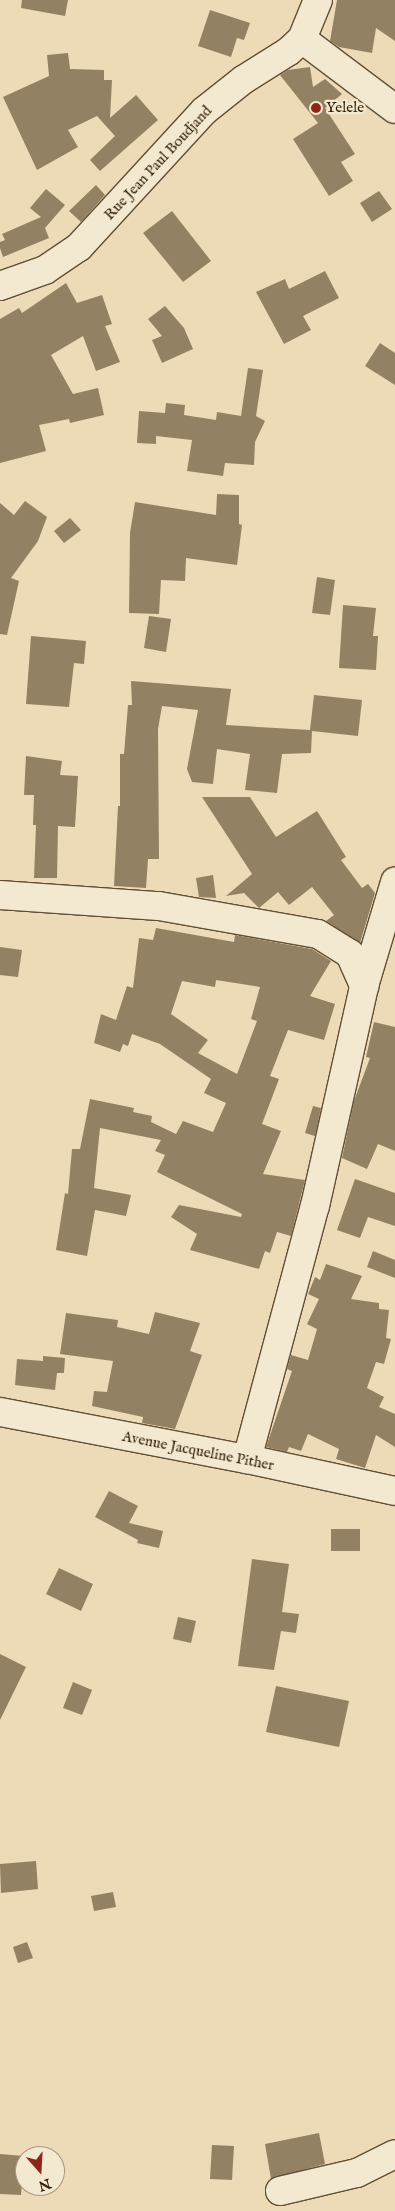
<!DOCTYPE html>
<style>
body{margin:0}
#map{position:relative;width:395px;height:2211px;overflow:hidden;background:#ecdbb6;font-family:"IM FELL English",serif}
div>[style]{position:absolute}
.building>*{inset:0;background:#938163}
.roads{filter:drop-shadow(1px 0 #604e34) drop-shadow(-1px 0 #604e34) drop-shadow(0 1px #604e34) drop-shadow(0 -1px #604e34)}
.minor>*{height:28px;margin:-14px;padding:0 14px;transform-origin:14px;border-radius:14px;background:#f3e8d0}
.dots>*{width:14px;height:14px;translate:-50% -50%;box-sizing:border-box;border:2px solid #f3e8d0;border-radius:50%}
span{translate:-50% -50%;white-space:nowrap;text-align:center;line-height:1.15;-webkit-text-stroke:4.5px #f3e8d0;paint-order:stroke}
.poi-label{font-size:15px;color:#321f09}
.left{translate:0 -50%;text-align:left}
.street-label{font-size:15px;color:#321f09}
.north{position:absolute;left:15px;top:2146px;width:50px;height:50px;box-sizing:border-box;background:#f3e8d0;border:1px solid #a69880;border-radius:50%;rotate:161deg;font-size:14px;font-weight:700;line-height:20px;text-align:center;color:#321f09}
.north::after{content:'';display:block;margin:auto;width:18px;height:22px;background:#8f2418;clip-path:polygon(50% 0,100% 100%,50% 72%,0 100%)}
</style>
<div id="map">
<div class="building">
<i style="clip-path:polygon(22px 0,68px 0,65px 16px,21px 8px)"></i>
<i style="clip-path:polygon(337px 0,395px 0,395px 41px,376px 28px,372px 53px,339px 47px,330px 41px)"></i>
<i style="clip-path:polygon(210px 10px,250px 23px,244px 40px,237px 38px,231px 57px,198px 46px)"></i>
<i style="clip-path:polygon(68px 53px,70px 69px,104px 70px,104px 80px,112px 80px,110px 118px,136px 95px,158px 120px,100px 171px,90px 160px,115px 136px,97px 116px,68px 130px,78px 147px,37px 170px,3px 97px,49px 76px,47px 55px)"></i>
<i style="clip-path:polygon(310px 67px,313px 87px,325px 79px,342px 94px,325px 108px,355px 154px,341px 162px,353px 181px,329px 196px,293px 139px,318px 123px,280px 75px,288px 70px)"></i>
<i style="clip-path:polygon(96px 185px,105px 195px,81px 222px,69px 211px)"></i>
<i style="clip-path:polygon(46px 189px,65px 205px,45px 228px,49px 238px,3px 257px,0 248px,0 242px,5px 240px,2px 234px,41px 217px,30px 208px)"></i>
<i style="clip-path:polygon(379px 191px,392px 209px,372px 222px,360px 203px)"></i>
<i style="clip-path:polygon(172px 211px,211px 261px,183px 282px,143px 233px)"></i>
<i style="clip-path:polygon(325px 271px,339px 298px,303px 316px,311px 330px,284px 344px,256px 292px,285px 279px,289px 289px)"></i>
<i style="clip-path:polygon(66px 283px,77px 303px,102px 295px,112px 324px,105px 326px,120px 362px,96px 371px,83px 336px,51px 355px,73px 394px,98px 388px,104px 415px,70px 423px,69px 419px,39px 425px,46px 451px,0 463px,0 319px,19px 308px,22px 313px)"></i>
<i style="clip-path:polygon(165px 306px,184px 328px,193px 349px,162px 363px,152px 340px,162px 336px,148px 319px)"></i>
<i style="clip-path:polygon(380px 343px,395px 353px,395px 385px,365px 366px)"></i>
<i style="clip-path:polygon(248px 368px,263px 370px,256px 416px,265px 421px,255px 442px,254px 465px,225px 463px,223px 476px,187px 471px,192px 440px,156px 436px,156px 444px,137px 443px,139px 411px,165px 413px,166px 403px,185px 405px,184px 415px,216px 420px,217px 412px,241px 416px)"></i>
<i style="clip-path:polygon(217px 494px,239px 495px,239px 524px,242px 525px,237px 565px,186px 558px,185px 581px,161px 580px,159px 614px,129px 613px,130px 533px,135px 502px,216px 515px)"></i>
<i style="clip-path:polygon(25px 501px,47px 517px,38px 541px,11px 578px,19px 581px,7px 635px,0 634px,0 503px,14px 515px)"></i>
<i style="clip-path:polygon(70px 518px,81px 530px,64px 543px,54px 531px)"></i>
<i style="clip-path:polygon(317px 577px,335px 580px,330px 615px,312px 613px)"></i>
<i style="clip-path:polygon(343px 605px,376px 608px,373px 636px,378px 636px,376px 670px,339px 668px)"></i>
<i style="clip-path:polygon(149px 616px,171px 619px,166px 652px,144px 648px)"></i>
<i style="clip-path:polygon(31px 636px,86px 641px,84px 664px,74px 663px,69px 707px,26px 704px)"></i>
<i style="clip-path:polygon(131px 681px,231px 689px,226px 725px,310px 730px,314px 695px,362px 700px,358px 736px,312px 731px,311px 753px,282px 754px,277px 793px,245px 790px,250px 754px,217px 749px,213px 784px,192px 782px,187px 769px,198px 710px,162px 706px,158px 729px,159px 859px,148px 859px,146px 888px,114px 886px,118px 806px,120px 806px,120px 754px,124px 754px,128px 705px,132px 705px)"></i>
<i style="clip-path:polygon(26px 756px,62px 761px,60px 775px,78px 776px,75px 827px,58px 826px,57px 878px,34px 878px,36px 825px,33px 825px,34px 795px,24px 795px)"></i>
<i style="clip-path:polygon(202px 797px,250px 797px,276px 837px,317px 811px,346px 857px,341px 860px,362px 888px,368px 884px,375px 893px,360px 943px,326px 921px,334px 915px,312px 887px,289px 905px,278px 892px,259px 908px,244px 893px,226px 896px,252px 874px)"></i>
<i style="clip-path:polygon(213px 875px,216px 898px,199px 897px,196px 878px)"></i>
<i style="clip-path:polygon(evenodd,156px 928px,234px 942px,235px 935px,312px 949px,331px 961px,310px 996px,335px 1004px,324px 1040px,288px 1030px,270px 1076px,279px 1079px,262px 1124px,281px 1131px,263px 1174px,305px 1180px,291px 1236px,277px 1232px,270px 1253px,265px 1251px,259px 1269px,190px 1250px,197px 1234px,171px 1217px,179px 1205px,241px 1217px,242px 1214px,157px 1172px,165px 1155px,155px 1151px,161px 1140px,100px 1128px,94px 1188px,131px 1195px,126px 1216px,95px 1210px,87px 1256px,56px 1250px,65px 1193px,68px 1194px,72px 1149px,80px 1149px,90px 1099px,134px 1108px,133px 1112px,152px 1116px,151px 1122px,176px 1134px,183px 1121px,213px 1132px,226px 1103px,204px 1093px,211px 1079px,160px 1044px,132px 1034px,128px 1046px,123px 1044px,120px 1052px,94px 1043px,101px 1014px,116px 1020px,127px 986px,133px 988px,139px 938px,153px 940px,156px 928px,216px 980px,260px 987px,251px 1019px,257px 1021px,237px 1074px,198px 1053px,208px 1040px,171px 1014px,182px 981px,215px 987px,216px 980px)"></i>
<i style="clip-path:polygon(0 947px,22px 950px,18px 977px,0 975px)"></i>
<i style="clip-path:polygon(374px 1022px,395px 1027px,395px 1151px,378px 1144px,367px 1169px,342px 1158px,354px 1101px,370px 1058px,366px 1057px)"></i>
<i style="clip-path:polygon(313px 1106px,321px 1108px,315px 1136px,305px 1133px)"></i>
<i style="clip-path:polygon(355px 1179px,395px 1193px,395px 1226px,368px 1217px,360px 1238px,337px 1230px)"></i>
<i style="clip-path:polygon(373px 1251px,395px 1260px,395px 1278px,367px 1267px)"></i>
<i style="clip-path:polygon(326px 1264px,362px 1276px,351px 1299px,379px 1303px,379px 1309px,389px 1310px,386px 1338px,391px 1339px,384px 1364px,376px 1362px,367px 1388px,384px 1397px,379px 1407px,395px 1414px,395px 1447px,376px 1435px,365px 1468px,336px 1459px,339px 1449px,308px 1434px,301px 1451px,289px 1447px,287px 1452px,266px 1447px,292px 1371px,287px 1369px,291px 1355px,308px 1360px,317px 1329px,307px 1324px,319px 1299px,308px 1294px,315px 1277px,320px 1280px)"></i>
<i style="clip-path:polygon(155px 1312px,200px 1323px,190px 1351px,202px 1355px,175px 1429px,142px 1423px,143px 1417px,92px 1406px,94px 1391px,107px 1392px,113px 1361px,60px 1354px,66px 1313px,118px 1320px,117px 1327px,149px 1334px)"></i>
<i style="clip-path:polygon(43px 1356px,65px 1358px,64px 1373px,57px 1373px,55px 1390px,15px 1385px,17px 1359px,43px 1361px)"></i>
<i style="clip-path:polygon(109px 1491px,138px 1506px,129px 1523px,163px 1531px,159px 1548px,137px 1543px,138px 1540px,95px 1517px)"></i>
<i style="clip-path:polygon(331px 1529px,360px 1529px,360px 1551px,331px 1551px)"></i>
<i style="clip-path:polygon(252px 1559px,289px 1564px,282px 1612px,299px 1614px,296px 1633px,281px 1631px,274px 1670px,238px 1666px)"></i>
<i style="clip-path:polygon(59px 1568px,93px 1584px,81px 1611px,46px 1594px)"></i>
<i style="clip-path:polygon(178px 1617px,196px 1621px,191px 1643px,173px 1639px)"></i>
<i style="clip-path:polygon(0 1654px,26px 1667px,0 1720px)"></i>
<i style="clip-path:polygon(73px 1682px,92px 1690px,82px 1715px,63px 1708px)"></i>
<i style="clip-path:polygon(276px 1686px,349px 1701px,339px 1747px,266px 1732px)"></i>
<i style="clip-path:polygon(36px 1861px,38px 1889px,1px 1893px,0 1864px)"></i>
<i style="clip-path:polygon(113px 1892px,116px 1907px,94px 1911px,91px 1896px)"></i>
<i style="clip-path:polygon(27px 1942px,33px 1958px,18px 1963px,13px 1947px)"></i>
<i style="clip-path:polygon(319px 2133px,325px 2164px,271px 2179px,265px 2144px)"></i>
<i style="clip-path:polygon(212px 2145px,234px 2146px,232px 2180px,210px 2179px)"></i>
<i style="clip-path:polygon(0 2154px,24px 2156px,21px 2195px,0 2194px)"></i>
</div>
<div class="roads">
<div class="minor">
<i style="left:302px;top:39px;width:116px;rotate:37deg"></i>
<i style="left:0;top:286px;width:48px;rotate:-19.6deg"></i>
<i style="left:45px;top:270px;width:41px;rotate:-34.1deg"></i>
<i style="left:79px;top:247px;width:185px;rotate:-47.4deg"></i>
<i style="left:204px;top:111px;width:50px;rotate:-38.5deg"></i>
<i style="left:243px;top:80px;width:54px;rotate:-32.2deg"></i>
<i style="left:289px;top:51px;width:18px;rotate:-43deg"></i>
<i style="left:302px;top:39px;width:42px;rotate:-67.7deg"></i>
<i style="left:0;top:895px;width:159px;rotate:4deg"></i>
<i style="left:159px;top:906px;width:161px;rotate:10deg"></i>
<i style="left:318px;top:934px;width:38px;rotate:32deg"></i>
<i style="left:350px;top:954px;width:35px;rotate:66deg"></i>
<i style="left:0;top:1412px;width:251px;rotate:10.8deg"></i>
<i style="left:247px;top:1459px;width:151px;rotate:12.2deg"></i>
<i style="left:247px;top:1459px;width:262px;rotate:-75deg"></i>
<i style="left:315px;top:1206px;width:225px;rotate:-77.4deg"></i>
<i style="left:364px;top:986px;width:109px;rotate:-73.4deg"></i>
<i style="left:280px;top:2191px;width:79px;rotate:-13.2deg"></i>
<i style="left:357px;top:2173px;width:42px;rotate:-26.6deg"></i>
</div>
</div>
<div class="dots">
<i style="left:316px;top:108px;background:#8f2418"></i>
</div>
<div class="poi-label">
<span class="left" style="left:326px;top:108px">Yelele</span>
</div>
<div class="street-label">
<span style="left:158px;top:163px;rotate:-47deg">Rue Jean Paul Boudjand</span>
<span style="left:198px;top:1451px;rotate:11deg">Avenue Jacqueline Pither</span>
</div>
<div class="north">N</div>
</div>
